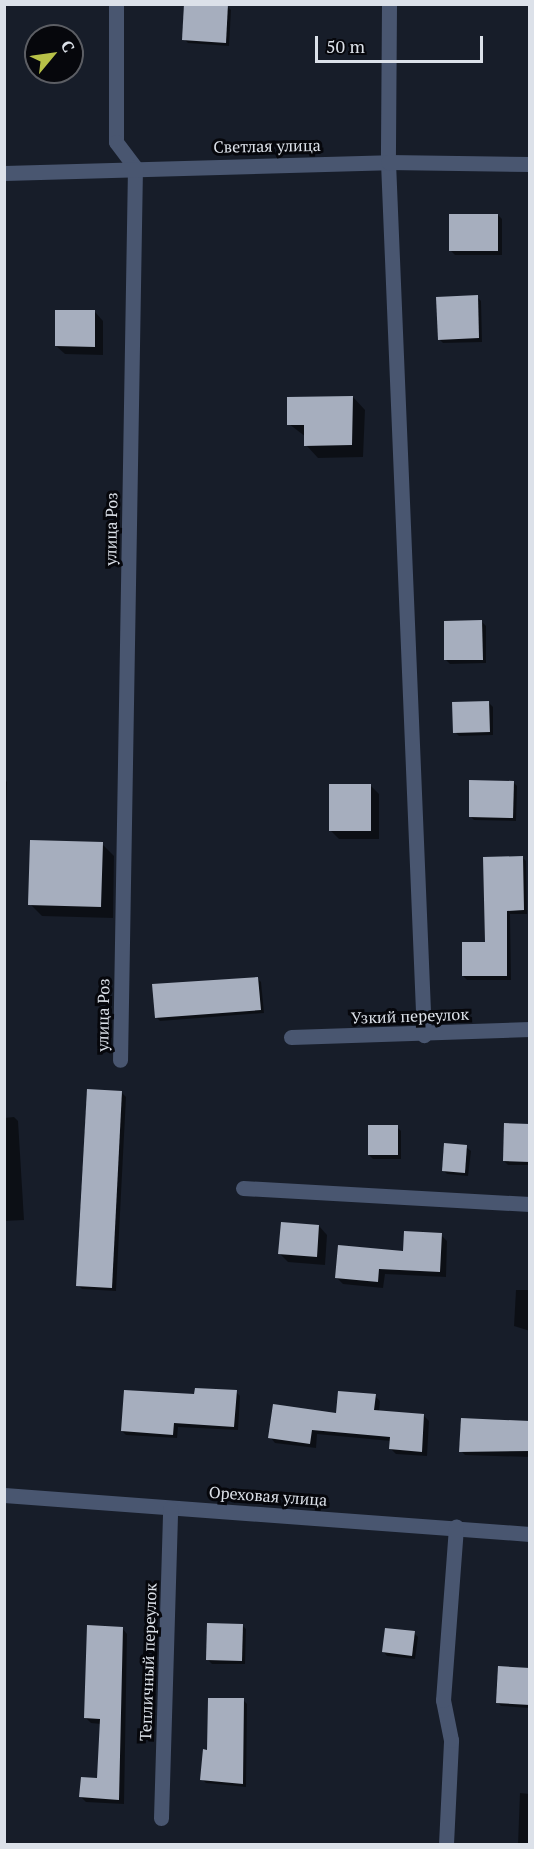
<!DOCTYPE html>
<meta charset="utf-8">
<style>
body{margin:0}
#map{position:relative;width:534px;height:1849px;overflow:hidden;background:#171d29;font-family:"PT Serif",serif}
div>[style]{position:absolute}
.shadow>*{inset:0;background:#0007}
.building>*{inset:0;background:#a6aebe}
.minor>*{height:15px;margin:-7.5px;padding:0 7.5px;transform-origin:7.5px;border-radius:7.5px;background:#495670}
span{translate:-50% -50%;white-space:nowrap;text-align:center;line-height:1.15;-webkit-text-stroke:6px #06070c;paint-order:stroke}
.street-label{font-size:16px;color:#dce1e9}
.frame{position:absolute;inset:0;border:6px solid #dce1e9;pointer-events:none}
.north{position:absolute;left:24px;top:24px;width:60px;height:60px;box-sizing:border-box;background:#06070c;border:2px solid #5c5e64;border-radius:50%;rotate:61deg;font-size:16px;font-weight:700;line-height:24px;text-align:center;color:#dce1e9}
.north::after{content:'';display:block;margin:auto;width:21px;height:27px;background:#b7c148;clip-path:polygon(50% 0,100% 100%,50% 72%,0 100%)}
.scale{position:absolute;left:315px;top:36px;width:168px;height:27px;box-sizing:border-box;border:3px solid #dce1e9;border-top:0;padding-left:8px;font-size:18px;line-height:21px;white-space:nowrap;color:#dce1e9;-webkit-text-stroke:4px #06070c;paint-order:stroke}
</style>
<div id="map">
<div class="shadow">
<i style="clip-path:polygon(227px 6px,231px 10px,229px 46px,188px 43px,184px 39px)"></i>
<i style="clip-path:polygon(498px 215px,502px 219px,502px 255px,455px 255px,451px 251px)"></i>
<i style="clip-path:polygon(477px 297px,481px 301px,482px 342px,443px 343px,439px 339px)"></i>
<i style="clip-path:polygon(95px 312px,103px 321px,103px 355px,65px 354px,56px 346px)"></i>
<i style="clip-path:polygon(353px 397px,365px 410px,363px 457px,318px 458px,306px 445px,306px 437px,289px 424px)"></i>
<i style="clip-path:polygon(482px 622px,486px 626px,486px 663px,450px 664px,446px 660px)"></i>
<i style="clip-path:polygon(489px 703px,493px 707px,493px 735px,459px 736px,455px 732px)"></i>
<i style="clip-path:polygon(4px 779px,7px 782px,6px 813px,4px 813px)"></i>
<i style="clip-path:polygon(513px 782px,517px 786px,516px 821px,474px 820px,470px 816px)"></i>
<i style="clip-path:polygon(370px 785px,379px 794px,379px 839px,339px 839px,331px 831px)"></i>
<i style="clip-path:polygon(102px 844px,114px 856px,113px 918px,42px 916px,30px 904px)"></i>
<i style="clip-path:polygon(522px 857px,526px 861px,527px 914px,510px 914px,511px 980px,467px 980px,463px 976px,486px 943px)"></i>
<i style="clip-path:polygon(257px 978px,261px 982px,264px 1013px,160px 1021px,156px 1017px)"></i>
<i style="clip-path:polygon(122px 1093px,126px 1097px,116px 1291px,82px 1289px,78px 1285px)"></i>
<i style="clip-path:polygon(14px 1117px,18px 1121px,24px 1220px,4px 1221px,4px 1118px)"></i>
<i style="clip-path:polygon(530px 1125px,530px 1165px,508px 1165px,504px 1161px)"></i>
<i style="clip-path:polygon(397px 1127px,401px 1131px,401px 1159px,373px 1159px,369px 1155px)"></i>
<i style="clip-path:polygon(466px 1147px,471px 1151px,468px 1176px,447px 1174px,443px 1170px)"></i>
<i style="clip-path:polygon(319px 1226px,327px 1235px,325px 1265px,288px 1262px,280px 1254px)"></i>
<i style="clip-path:polygon(441px 1235px,447px 1241px,446px 1277px,385px 1274px,383px 1288px,343px 1284px,337px 1278px)"></i>
<i style="clip-path:polygon(516px 1290px,530px 1290px,530px 1331px,514px 1326px)"></i>
<i style="clip-path:polygon(236px 1392px,240px 1396px,238px 1430px,178px 1427px,177px 1438px,126px 1435px,122px 1431px,196px 1396px)"></i>
<i style="clip-path:polygon(375px 1396px,380px 1401px,379px 1412px,424px 1416px,429px 1421px,427px 1456px,396px 1454px,390px 1448px,391px 1441px,317px 1434px,316px 1448px,275px 1443px,270px 1437px,337px 1415px)"></i>
<i style="clip-path:polygon(462px 1420px,530px 1421px,530px 1457px,465px 1455px,461px 1451px)"></i>
<i style="clip-path:polygon(242px 1625px,246px 1629px,245px 1664px,212px 1664px,208px 1660px)"></i>
<i style="clip-path:polygon(122px 1628px,127px 1634px,124px 1804px,86px 1802px,81px 1797px,98px 1780px,101px 1724px,91px 1723px,86px 1718px)"></i>
<i style="clip-path:polygon(414px 1633px,418px 1637px,415px 1659px,387px 1656px,383px 1651px)"></i>
<i style="clip-path:polygon(530px 1670px,530px 1708px,501px 1706px,497px 1702px)"></i>
<i style="clip-path:polygon(243px 1700px,247px 1704px,246px 1787px,206px 1783px,202px 1779px,208px 1751px)"></i>
<i style="clip-path:polygon(520px 1793px,530px 1794px,530px 1844px,518px 1844px)"></i>
</div>
<div class="building">
<i style="clip-path:polygon(184px 4px,228px 4px,226px 43px,182px 40px)"></i>
<i style="clip-path:polygon(449px 214px,498px 214px,498px 251px,449px 251px)"></i>
<i style="clip-path:polygon(478px 295px,479px 338px,438px 340px,436px 297px)"></i>
<i style="clip-path:polygon(55px 310px,95px 310px,95px 347px,55px 346px)"></i>
<i style="clip-path:polygon(353px 396px,352px 445px,304px 446px,304px 425px,287px 425px,287px 397px)"></i>
<i style="clip-path:polygon(482px 620px,483px 660px,444px 660px,444px 621px)"></i>
<i style="clip-path:polygon(489px 701px,490px 732px,453px 733px,452px 702px)"></i>
<i style="clip-path:polygon(469px 780px,514px 781px,513px 818px,469px 817px)"></i>
<i style="clip-path:polygon(329px 784px,371px 784px,371px 831px,329px 831px)"></i>
<i style="clip-path:polygon(30px 840px,103px 842px,101px 907px,28px 905px)"></i>
<i style="clip-path:polygon(523px 856px,524px 910px,507px 911px,507px 976px,462px 976px,462px 942px,485px 942px,483px 857px)"></i>
<i style="clip-path:polygon(258px 977px,261px 1010px,155px 1018px,152px 984px)"></i>
<i style="clip-path:polygon(87px 1089px,122px 1091px,112px 1288px,76px 1286px)"></i>
<i style="clip-path:polygon(504px 1123px,530px 1124px,530px 1162px,503px 1161px)"></i>
<i style="clip-path:polygon(368px 1125px,398px 1125px,398px 1155px,368px 1155px)"></i>
<i style="clip-path:polygon(444px 1143px,467px 1145px,465px 1173px,442px 1171px)"></i>
<i style="clip-path:polygon(281px 1222px,319px 1225px,317px 1257px,278px 1254px)"></i>
<i style="clip-path:polygon(404px 1231px,442px 1233px,440px 1272px,379px 1269px,378px 1282px,335px 1278px,338px 1245px,403px 1251px)"></i>
<i style="clip-path:polygon(195px 1388px,237px 1390px,234px 1427px,174px 1423px,173px 1435px,121px 1431px,124px 1390px,194px 1394px)"></i>
<i style="clip-path:polygon(338px 1391px,376px 1394px,374px 1410px,424px 1414px,422px 1452px,389px 1449px,390px 1437px,312px 1430px,310px 1444px,268px 1438px,273px 1404px,336px 1413px)"></i>
<i style="clip-path:polygon(461px 1418px,530px 1421px,530px 1451px,459px 1452px)"></i>
<i style="clip-path:polygon(207px 1623px,243px 1624px,242px 1661px,206px 1660px)"></i>
<i style="clip-path:polygon(87px 1625px,123px 1627px,119px 1800px,79px 1797px,81px 1777px,97px 1778px,100px 1719px,84px 1718px)"></i>
<i style="clip-path:polygon(385px 1628px,415px 1631px,412px 1656px,382px 1652px)"></i>
<i style="clip-path:polygon(498px 1666px,530px 1668px,530px 1705px,496px 1703px)"></i>
<i style="clip-path:polygon(208px 1698px,244px 1698px,243px 1784px,200px 1780px,203px 1749px,207px 1750px)"></i>
</div>
<div class="minor">
<i style="left:116px;top:4px;width:138px;rotate:90deg"></i>
<i style="left:116px;top:142px;width:31px;rotate:53deg"></i>
<i style="left:135px;top:167px;width:893px;rotate:90.96deg"></i>
<i style="left:389px;top:4px;width:158px;rotate:90.4deg"></i>
<i style="left:388px;top:162px;width:874px;rotate:87.64deg"></i>
<i style="left:4px;top:173px;width:384px;rotate:-1.6deg"></i>
<i style="left:388px;top:162px;width:142px;rotate:0.8deg"></i>
<i style="left:291px;top:1037px;width:239px;rotate:-1.9deg"></i>
<i style="left:243px;top:1188px;width:287px;rotate:3.2deg"></i>
<i style="left:4px;top:1495px;width:527px;rotate:4.24deg"></i>
<i style="left:161px;top:1818px;width:310px;rotate:-88.3deg"></i>
<i style="left:446px;top:1844px;width:104px;rotate:-87.2deg"></i>
<i style="left:451px;top:1740px;width:41px;rotate:-101.3deg"></i>
<i style="left:443px;top:1700px;width:174px;rotate:-85.7deg"></i>
</div>
<div class="street-label">
<span style="left:267px;top:146px;rotate:-1deg">Светлая улица</span>
<span style="left:111px;top:529px;rotate:-89deg">улица Роз</span>
<span style="left:103px;top:1015px;rotate:-89deg">улица Роз</span>
<span style="left:410px;top:1016px;rotate:-2deg">Узкий переулок</span>
<span style="left:268px;top:1496px;rotate:4deg">Ореховая улица</span>
<span style="left:148px;top:1662px;rotate:-88deg">Тепличный переулок</span>
</div>
<div class="frame"></div>
<div class="north">С</div>
<div class="scale">50 m</div>
</div>
